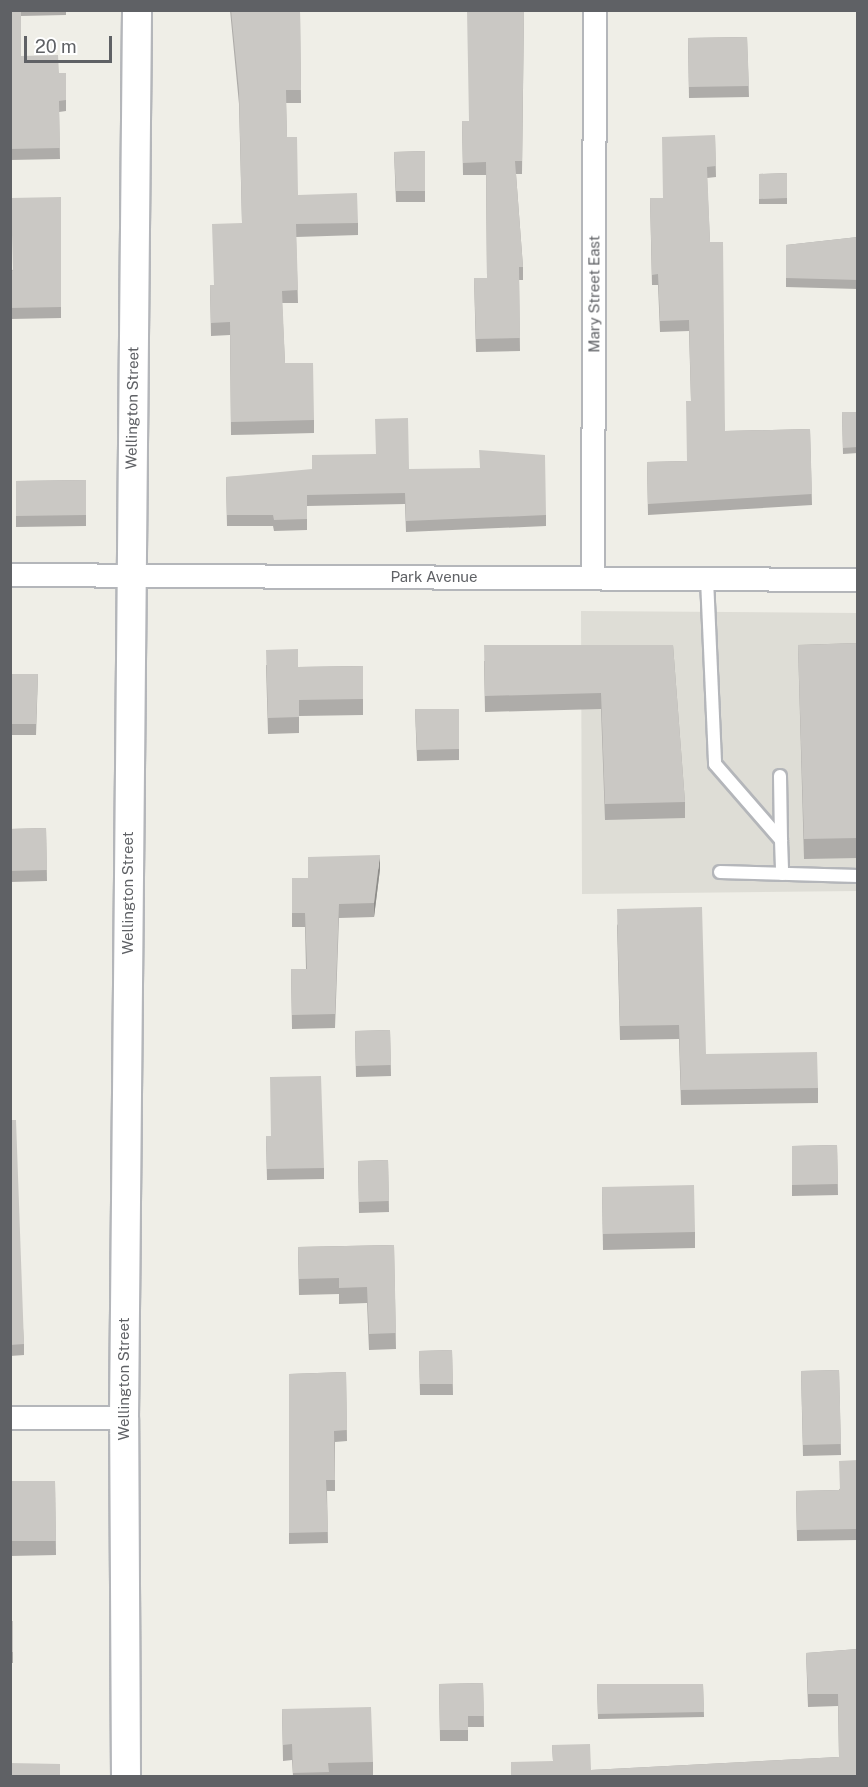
<!DOCTYPE html>
<style>
body{margin:0}
#map{position:relative;width:868px;height:1787px;overflow:hidden;background:#efeee7;font-family:"Public Sans",sans-serif}
div>[style]{position:absolute}
.education>*{inset:0;background:#deddd6}
.roads{filter:drop-shadow(2px 0 #b4b6ba) drop-shadow(-2px 0 #b4b6ba) drop-shadow(0 2px #b4b6ba) drop-shadow(0 -2px #b4b6ba)}
.service>*{height:12px;margin:-6px;padding:0 6px;transform-origin:6px;border-radius:6px;background:#fff}
.minor>*{height:22px;margin:-11px;padding:0 11px;transform-origin:11px;border-radius:11px;background:#fff}
.tertiary>*{height:28px;margin:-14px;padding:0 14px;transform-origin:14px;border-radius:14px;background:#fff}
.wall>*{inset:0;background:#aeaca9}
.shaded-wall>*{inset:0;background:#8d8c89}
.building>*{inset:0;background:#cac8c4}
span{translate:-50% -50%;white-space:nowrap;text-align:center;line-height:1.15;-webkit-text-stroke:6px #fff;paint-order:stroke}
.street-label{font-size:15px;color:#5f6165}
.frame{position:absolute;inset:0;border:12px solid #5f6165;pointer-events:none}
.scale{position:absolute;left:24px;top:36px;width:88px;height:27px;box-sizing:border-box;border:3px solid #5f6165;border-top:0;padding-left:8px;font-size:18px;line-height:21px;white-space:nowrap;color:#5f6165;-webkit-text-stroke:4px #fff;paint-order:stroke}
</style>
<div id="map">
<div class="education">
<i style="clip-path:polygon(581px 611px,857px 613px,857px 891px,582px 894px)"></i>
</div>
<div class="roads">
<div class="service">
<i style="left:707px;top:579px;width:185px;rotate:87.5deg"></i>
<i style="left:715px;top:764px;width:101px;rotate:49deg"></i>
<i style="left:781px;top:840px;width:34px;rotate:88deg"></i>
<i style="left:780px;top:776px;width:64px;rotate:89.1deg"></i>
<i style="left:720px;top:872px;width:138px;rotate:1.7deg"></i>
</div>
<div class="minor">
<i style="left:10px;top:575px;width:848px;rotate:0.34deg"></i>
<i style="left:593px;top:578px;width:568px;rotate:-89.8deg"></i>
<i style="left:10px;top:1418px;width:114px"></i>
</div>
<div class="tertiary">
<i style="left:126px;top:1776px;width:358px;rotate:-90.3deg"></i>
<i style="left:124px;top:1418px;width:1408px;rotate:-89.47deg"></i>
</div>
</div>
<div class="wall">
<i style="clip-path:polygon(10px 10px,66px 10px,66px 15px,21px 16px,21px 56px,59px 73px,66px 73px,66px 111px,59px 112px,60px 159px,10px 160px)"></i>
<i style="clip-path:polygon(230px 10px,300px 10px,301px 103px,286px 103px,287px 137px,298px 195px,358px 223px,358px 235px,296px 237px,298px 303px,282px 303px,285px 363px,314px 420px,314px 433px,231px 435px,230px 335px,211px 336px,210px 285px,214px 285px,242px 223px,239px 104px)"></i>
<i style="clip-path:polygon(524px 10px,522px 174px,516px 174px,523px 267px,523px 280px,519px 280px,520px 351px,476px 352px,474px 278px,487px 278px,486px 175px,463px 175px,462px 121px,469px 121px)"></i>
<i style="clip-path:polygon(747px 37px,749px 97px,689px 98px,688px 38px)"></i>
<i style="clip-path:polygon(715px 135px,716px 177px,707px 178px,710px 242px,725px 431px,810px 429px,812px 505px,648px 515px,647px 462px,687px 461px,691px 401px,689px 331px,660px 332px,658px 285px,652px 285px,650px 198px,663px 198px)"></i>
<i style="clip-path:polygon(425px 151px,425px 202px,396px 202px,394px 152px)"></i>
<i style="clip-path:polygon(787px 173px,787px 204px,759px 204px,759px 174px)"></i>
<i style="clip-path:polygon(61px 197px,61px 318px,10px 319px,10px 271px,12px 271px)"></i>
<i style="clip-path:polygon(858px 237px,858px 289px,786px 287px,786px 245px)"></i>
<i style="clip-path:polygon(842px 412px,858px 412px,858px 453px,843px 454px)"></i>
<i style="clip-path:polygon(409px 469px,546px 515px,546px 526px,406px 532px,405px 504px,307px 506px,307px 530px,274px 531px,273px 526px,227px 526px,226px 477px)"></i>
<i style="clip-path:polygon(86px 480px,86px 526px,16px 527px,16px 481px)"></i>
<i style="clip-path:polygon(858px 643px,858px 858px,804px 859px,798px 645px)"></i>
<i style="clip-path:polygon(673px 645px,685px 802px,685px 818px,605px 820px,601px 709px,485px 712px,484px 661px)"></i>
<i style="clip-path:polygon(266px 665px,298px 667px,363px 666px,363px 715px,299px 716px,299px 733px,268px 734px)"></i>
<i style="clip-path:polygon(10px 674px,38px 674px,36px 735px,10px 735px)"></i>
<i style="clip-path:polygon(415px 709px,459px 709px,459px 760px,417px 761px)"></i>
<i style="clip-path:polygon(46px 828px,47px 881px,10px 882px,10px 829px)"></i>
<i style="clip-path:polygon(380px 869px,374px 917px,339px 918px,335px 1028px,292px 1029px,291px 969px,306px 969px,305px 927px,292px 927px,292px 878px,308px 878px)"></i>
<i style="clip-path:polygon(617px 924px,706px 1054px,818px 1088px,818px 1103px,681px 1105px,679px 1039px,620px 1040px)"></i>
<i style="clip-path:polygon(390px 1030px,391px 1076px,356px 1077px,355px 1031px)"></i>
<i style="clip-path:polygon(10px 1120px,24px 1344px,24px 1355px,10px 1356px)"></i>
<i style="clip-path:polygon(266px 1136px,324px 1168px,324px 1179px,267px 1180px)"></i>
<i style="clip-path:polygon(837px 1145px,838px 1195px,792px 1196px,792px 1146px)"></i>
<i style="clip-path:polygon(388px 1160px,389px 1212px,359px 1213px,358px 1161px)"></i>
<i style="clip-path:polygon(602px 1187px,695px 1232px,695px 1248px,603px 1250px)"></i>
<i style="clip-path:polygon(394px 1245px,396px 1349px,369px 1350px,367px 1303px,339px 1304px,339px 1294px,299px 1295px,298px 1247px)"></i>
<i style="clip-path:polygon(452px 1350px,453px 1395px,420px 1395px,419px 1351px)"></i>
<i style="clip-path:polygon(839px 1370px,841px 1455px,803px 1456px,801px 1371px)"></i>
<i style="clip-path:polygon(346px 1372px,347px 1441px,335px 1442px,335px 1491px,327px 1491px,328px 1543px,289px 1544px,289px 1374px)"></i>
<i style="clip-path:polygon(858px 1460px,858px 1540px,797px 1541px,796px 1491px,839px 1490px)"></i>
<i style="clip-path:polygon(10px 1481px,55px 1481px,56px 1555px,10px 1556px)"></i>
<i style="clip-path:polygon(10px 1621px,13px 1621px,13px 1663px,10px 1663px)"></i>
<i style="clip-path:polygon(858px 1649px,858px 1776px,511px 1776px,553px 1761px,552px 1745px,591px 1770px,839px 1757px,838px 1706px,808px 1707px,806px 1653px)"></i>
<i style="clip-path:polygon(483px 1683px,484px 1727px,468px 1727px,468px 1741px,440px 1741px,439px 1684px)"></i>
<i style="clip-path:polygon(597px 1684px,703px 1684px,704px 1717px,598px 1719px)"></i>
<i style="clip-path:polygon(282px 1709px,373px 1762px,373px 1776px,293px 1776px,292px 1760px,283px 1761px)"></i>
</div>
<div class="shaded-wall">
<i style="clip-path:polygon(380px 855px,380px 869px,374px 917px,374px 903px)"></i>
</div>
<div class="building">
<i style="clip-path:polygon(10px 10px,21px 10px,21px 56px,58px 55px,59px 73px,66px 73px,66px 100px,59px 101px,60px 148px,10px 149px)"></i>
<i style="clip-path:polygon(231px 10px,300px 10px,301px 90px,286px 90px,287px 137px,297px 137px,298px 195px,357px 193px,358px 223px,296px 224px,298px 290px,282px 291px,285px 363px,313px 363px,314px 420px,231px 422px,230px 322px,211px 323px,210px 285px,214px 285px,212px 224px,242px 223px,239px 91px)"></i>
<i style="clip-path:polygon(467px 10px,524px 10px,522px 161px,515px 161px,523px 267px,519px 267px,520px 338px,476px 339px,474px 278px,487px 278px,486px 162px,463px 163px,462px 121px,469px 121px)"></i>
<i style="clip-path:polygon(747px 37px,749px 86px,689px 87px,688px 38px)"></i>
<i style="clip-path:polygon(715px 135px,716px 166px,707px 167px,710px 242px,723px 242px,725px 431px,810px 429px,812px 494px,648px 504px,647px 462px,687px 461px,686px 401px,691px 401px,689px 320px,660px 321px,658px 274px,652px 275px,650px 198px,663px 198px,662px 137px)"></i>
<i style="clip-path:polygon(425px 151px,425px 191px,396px 191px,394px 152px)"></i>
<i style="clip-path:polygon(787px 173px,787px 198px,759px 199px,759px 174px)"></i>
<i style="clip-path:polygon(61px 197px,61px 307px,10px 308px,10px 271px,13px 271px,11px 198px)"></i>
<i style="clip-path:polygon(858px 237px,858px 280px,786px 278px,786px 245px)"></i>
<i style="clip-path:polygon(842px 412px,858px 412px,858px 447px,843px 448px)"></i>
<i style="clip-path:polygon(408px 418px,409px 469px,480px 468px,479px 450px,545px 455px,546px 515px,406px 521px,405px 493px,307px 495px,307px 519px,274px 520px,273px 515px,227px 515px,226px 477px,312px 469px,312px 455px,376px 454px,375px 419px)"></i>
<i style="clip-path:polygon(86px 480px,86px 515px,16px 516px,16px 481px)"></i>
<i style="clip-path:polygon(858px 643px,858px 838px,804px 839px,798px 645px)"></i>
<i style="clip-path:polygon(484px 645px,673px 645px,685px 802px,605px 804px,601px 693px,485px 696px)"></i>
<i style="clip-path:polygon(298px 649px,298px 667px,363px 666px,363px 699px,299px 700px,299px 717px,268px 718px,266px 650px)"></i>
<i style="clip-path:polygon(10px 674px,38px 674px,36px 724px,10px 724px)"></i>
<i style="clip-path:polygon(415px 709px,459px 709px,459px 749px,417px 750px)"></i>
<i style="clip-path:polygon(46px 828px,47px 870px,10px 871px,10px 829px)"></i>
<i style="clip-path:polygon(380px 855px,374px 903px,339px 904px,335px 1014px,292px 1015px,291px 969px,307px 969px,305px 913px,292px 913px,292px 878px,308px 878px,308px 857px)"></i>
<i style="clip-path:polygon(702px 907px,706px 1054px,817px 1052px,818px 1088px,681px 1090px,679px 1025px,620px 1026px,617px 909px)"></i>
<i style="clip-path:polygon(390px 1030px,391px 1065px,356px 1066px,355px 1031px)"></i>
<i style="clip-path:polygon(321px 1076px,324px 1168px,267px 1169px,266px 1136px,271px 1136px,270px 1077px)"></i>
<i style="clip-path:polygon(10px 1120px,16px 1120px,24px 1344px,10px 1345px)"></i>
<i style="clip-path:polygon(837px 1145px,838px 1184px,792px 1185px,792px 1146px)"></i>
<i style="clip-path:polygon(388px 1160px,389px 1201px,359px 1202px,358px 1161px)"></i>
<i style="clip-path:polygon(694px 1185px,695px 1232px,603px 1234px,602px 1187px)"></i>
<i style="clip-path:polygon(394px 1245px,396px 1333px,369px 1334px,367px 1287px,339px 1288px,339px 1278px,299px 1279px,298px 1247px)"></i>
<i style="clip-path:polygon(452px 1350px,453px 1384px,420px 1384px,419px 1351px)"></i>
<i style="clip-path:polygon(839px 1370px,841px 1444px,803px 1445px,801px 1371px)"></i>
<i style="clip-path:polygon(346px 1372px,347px 1430px,334px 1431px,335px 1480px,326px 1480px,328px 1532px,289px 1533px,289px 1374px)"></i>
<i style="clip-path:polygon(858px 1460px,858px 1529px,797px 1530px,796px 1491px,840px 1490px,839px 1461px)"></i>
<i style="clip-path:polygon(10px 1481px,55px 1481px,56px 1541px,10px 1541px)"></i>
<i style="clip-path:polygon(10px 1621px,13px 1621px,13px 1652px,10px 1652px)"></i>
<i style="clip-path:polygon(858px 1649px,858px 1776px,511px 1776px,511px 1762px,553px 1761px,552px 1745px,590px 1744px,591px 1770px,839px 1757px,838px 1694px,808px 1694px,806px 1653px)"></i>
<i style="clip-path:polygon(483px 1683px,484px 1716px,468px 1716px,468px 1730px,440px 1730px,439px 1684px)"></i>
<i style="clip-path:polygon(597px 1684px,703px 1684px,704px 1712px,598px 1714px)"></i>
<i style="clip-path:polygon(371px 1707px,373px 1762px,328px 1763px,329px 1772px,293px 1773px,292px 1744px,283px 1745px,282px 1709px)"></i>
<i style="clip-path:polygon(10px 1763px,60px 1764px,60px 1776px,10px 1776px)"></i>
</div>
<div class="street-label">
<span style="left:594px;top:294px;rotate:-90deg">Mary Street East</span>
<span style="left:132px;top:408px;rotate:-89deg">Wellington Street</span>
<span style="left:434px;top:577px">Park Avenue</span>
<span style="left:128px;top:893px;rotate:-90deg">Wellington Street</span>
<span style="left:124px;top:1379px;rotate:-90deg">Wellington Street</span>
</div>
<div class="frame"></div>
<div class="scale">20 m</div>
</div>
